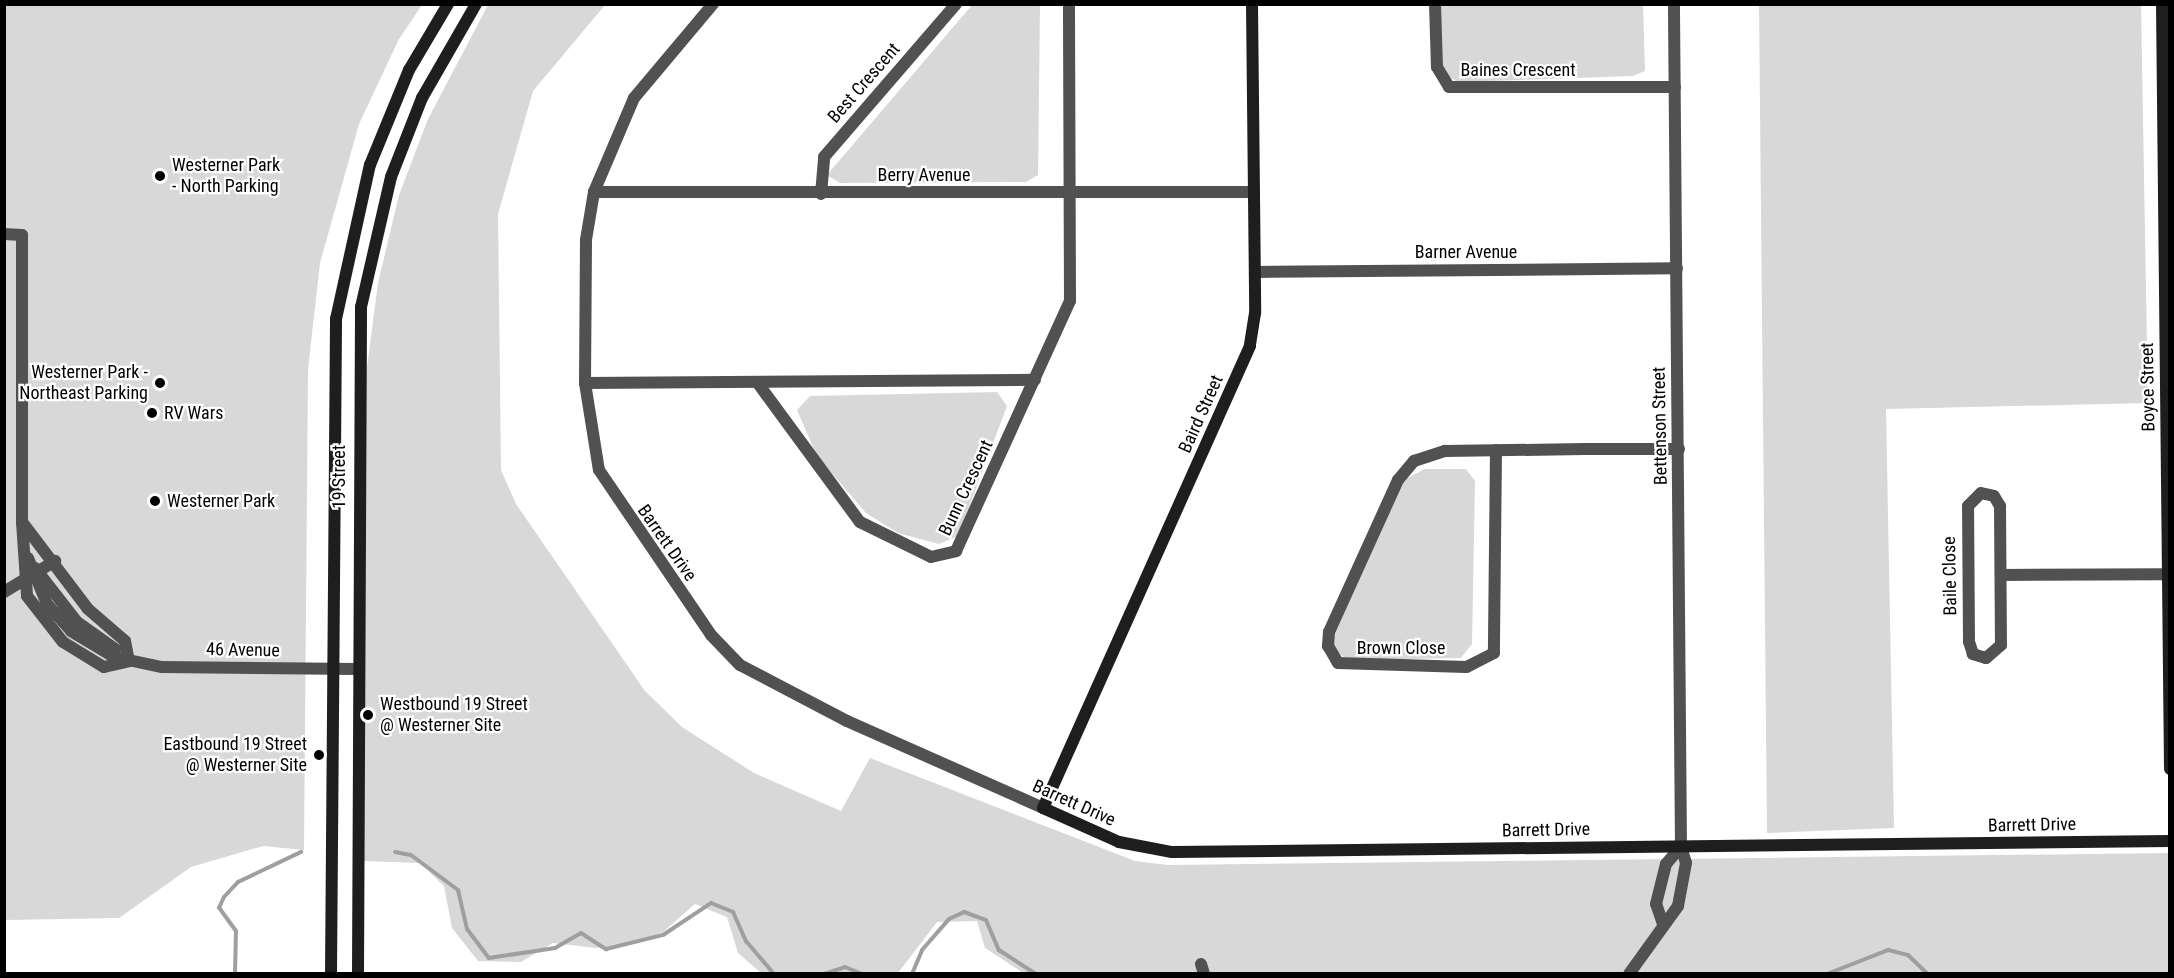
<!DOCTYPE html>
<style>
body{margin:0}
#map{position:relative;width:2174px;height:978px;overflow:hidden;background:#fff;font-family:"Roboto Condensed",sans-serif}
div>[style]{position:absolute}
.green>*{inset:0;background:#d8d8d8}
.stream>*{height:4px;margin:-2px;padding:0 2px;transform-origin:2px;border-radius:2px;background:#9f9f9f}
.street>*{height:12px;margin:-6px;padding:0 6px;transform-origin:6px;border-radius:6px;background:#515151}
.secondary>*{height:12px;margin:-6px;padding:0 6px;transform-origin:6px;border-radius:6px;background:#1e1e1e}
.dots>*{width:16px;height:16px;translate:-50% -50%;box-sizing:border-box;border:3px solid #fff;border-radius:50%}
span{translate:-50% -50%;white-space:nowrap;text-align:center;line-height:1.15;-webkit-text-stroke:4.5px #fff;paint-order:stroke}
.street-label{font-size:18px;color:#000}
.poi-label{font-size:18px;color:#000}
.left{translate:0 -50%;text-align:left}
.right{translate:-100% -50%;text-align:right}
.frame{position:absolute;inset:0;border:6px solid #000;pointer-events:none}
</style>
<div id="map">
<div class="green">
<i style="clip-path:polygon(5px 5px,422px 5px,399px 39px,359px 124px,320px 263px,308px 369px,304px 850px,263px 846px,191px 867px,119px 918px,5px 920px)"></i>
<i style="clip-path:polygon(488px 5px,605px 5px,533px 91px,498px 214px,501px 470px,516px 504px,645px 691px,682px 727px,754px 773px,841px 811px,870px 758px,1135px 861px,1168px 865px,2169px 853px,2169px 973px,1025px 974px,985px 948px,977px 921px,937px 922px,898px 973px,762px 974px,738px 953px,727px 917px,695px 904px,663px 932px,638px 943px,596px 948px,553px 943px,521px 962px,478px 961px,452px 928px,444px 886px,420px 863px,363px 861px,366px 375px,378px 283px,399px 195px,428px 119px)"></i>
<i style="clip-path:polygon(972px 5px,1040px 5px,1038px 175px,1026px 182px,840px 183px,827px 175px)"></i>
<i style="clip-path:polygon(1438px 5px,1643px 5px,1645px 71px,1633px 76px,1457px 82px,1441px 71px)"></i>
<i style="clip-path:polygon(1759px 5px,2141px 5px,2148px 403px,1886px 409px,1894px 828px,1767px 833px)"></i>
<i style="clip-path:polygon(997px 392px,1007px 406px,958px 536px,939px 544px,898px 533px,866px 513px,817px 456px,797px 410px,810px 396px)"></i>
<i style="clip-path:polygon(1425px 469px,1466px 469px,1475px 481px,1472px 644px,1461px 658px,1350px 660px,1331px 650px,1329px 638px,1399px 482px)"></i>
</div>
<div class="stream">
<i style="left:395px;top:852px;width:16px;rotate:11deg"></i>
<i style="left:411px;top:855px;width:59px;rotate:36.7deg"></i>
<i style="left:458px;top:890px;width:40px;rotate:77deg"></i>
<i style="left:467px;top:929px;width:36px;rotate:53deg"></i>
<i style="left:489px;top:958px;width:67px;rotate:-8.6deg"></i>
<i style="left:555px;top:948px;width:30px;rotate:-30deg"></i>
<i style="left:581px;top:933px;width:30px;rotate:33deg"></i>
<i style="left:606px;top:949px;width:59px;rotate:-13.8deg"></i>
<i style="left:663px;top:935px;width:58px;rotate:-33.7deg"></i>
<i style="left:711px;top:903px;width:24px;rotate:22deg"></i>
<i style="left:733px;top:912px;width:32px;rotate:66deg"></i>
<i style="left:746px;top:941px;width:43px;rotate:49.7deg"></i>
<i style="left:235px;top:974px;width:43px;rotate:-88.7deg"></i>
<i style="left:236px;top:931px;width:29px;rotate:-126deg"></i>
<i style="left:219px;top:908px;width:12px;rotate:-66deg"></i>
<i style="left:224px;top:897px;width:21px;rotate:-47deg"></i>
<i style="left:238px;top:882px;width:70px;rotate:-25.5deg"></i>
<i style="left:824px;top:974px;width:22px;rotate:-18deg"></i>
<i style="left:845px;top:967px;width:18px;rotate:22deg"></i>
<i style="left:912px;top:974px;width:26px;rotate:-67deg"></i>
<i style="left:922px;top:950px;width:41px;rotate:-48.9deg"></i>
<i style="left:949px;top:919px;width:17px;rotate:-25deg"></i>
<i style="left:964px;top:912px;width:23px;rotate:20deg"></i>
<i style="left:986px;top:920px;width:33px;rotate:67deg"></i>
<i style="left:999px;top:950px;width:44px;rotate:33deg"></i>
<i style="left:1827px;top:974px;width:66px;rotate:-21.5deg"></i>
<i style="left:1888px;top:950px;width:21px;rotate:14deg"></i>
<i style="left:1908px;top:955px;width:28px;rotate:44deg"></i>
</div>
<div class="street">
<i style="left:713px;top:4px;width:123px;rotate:130deg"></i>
<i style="left:634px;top:98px;width:102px;rotate:113.1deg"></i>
<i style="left:594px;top:192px;width:49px;rotate:99.5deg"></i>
<i style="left:586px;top:240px;width:143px;rotate:90.4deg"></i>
<i style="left:585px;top:383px;width:88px;rotate:80.9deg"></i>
<i style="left:599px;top:470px;width:199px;rotate:55.8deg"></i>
<i style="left:711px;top:635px;width:42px;rotate:46deg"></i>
<i style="left:740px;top:665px;width:121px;rotate:27.6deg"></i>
<i style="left:847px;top:721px;width:214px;rotate:23.9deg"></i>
<i style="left:1435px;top:4px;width:63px;rotate:88.2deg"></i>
<i style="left:1437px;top:67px;width:23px;rotate:59deg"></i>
<i style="left:1449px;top:87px;width:226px"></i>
<i style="left:594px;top:192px;width:660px"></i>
<i style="left:821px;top:194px;width:37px;rotate:-85deg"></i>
<i style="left:824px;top:157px;width:202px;rotate:-49.2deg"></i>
<i style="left:4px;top:234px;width:18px;rotate:3deg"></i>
<i style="left:22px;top:235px;width:287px;rotate:90deg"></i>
<i style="left:22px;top:522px;width:74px;rotate:86.1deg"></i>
<i style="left:27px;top:596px;width:58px;rotate:52deg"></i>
<i style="left:63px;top:642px;width:48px;rotate:31.4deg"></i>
<i style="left:104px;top:667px;width:26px;rotate:-13deg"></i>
<i style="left:1255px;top:272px;width:422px;rotate:-0.5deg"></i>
<i style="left:757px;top:382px;width:174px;rotate:53.7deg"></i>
<i style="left:860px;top:522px;width:79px;rotate:26.2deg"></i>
<i style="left:931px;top:557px;width:26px;rotate:-13deg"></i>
<i style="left:956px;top:551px;width:275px;rotate:-65.5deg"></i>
<i style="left:1070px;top:301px;width:297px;rotate:-90.2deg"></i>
<i style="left:585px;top:383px;width:450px;rotate:-0.4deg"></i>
<i style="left:1496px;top:450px;width:203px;rotate:90.6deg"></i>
<i style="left:1494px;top:653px;width:31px;rotate:153deg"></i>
<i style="left:1466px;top:667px;width:128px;rotate:-178.2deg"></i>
<i style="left:1338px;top:663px;width:20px;rotate:-120deg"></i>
<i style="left:1328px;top:646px;width:14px;rotate:-86deg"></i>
<i style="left:1329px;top:632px;width:167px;rotate:-65.6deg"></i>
<i style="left:1398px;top:480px;width:25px;rotate:-50deg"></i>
<i style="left:1414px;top:461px;width:33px;rotate:-18deg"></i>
<i style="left:1445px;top:451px;width:140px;rotate:-0.8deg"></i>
<i style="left:1585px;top:449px;width:94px"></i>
<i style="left:1981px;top:493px;width:13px;rotate:13deg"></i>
<i style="left:1994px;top:496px;width:12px;rotate:59deg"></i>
<i style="left:2000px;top:506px;width:139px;rotate:89.6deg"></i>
<i style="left:2001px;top:645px;width:20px;rotate:139deg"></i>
<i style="left:1986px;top:658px;width:14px;rotate:-163deg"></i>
<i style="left:1973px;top:654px;width:13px;rotate:-108deg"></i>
<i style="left:1969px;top:642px;width:136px;rotate:-90.4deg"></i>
<i style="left:1968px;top:506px;width:18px;rotate:-45deg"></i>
<i style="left:22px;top:522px;width:109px;rotate:52.8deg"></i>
<i style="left:88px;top:609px;width:49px;rotate:40.9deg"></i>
<i style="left:125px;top:641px;width:20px;rotate:79deg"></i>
<i style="left:28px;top:558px;width:50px;rotate:67.6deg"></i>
<i style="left:47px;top:604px;width:36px;rotate:48deg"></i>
<i style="left:71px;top:631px;width:50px;rotate:31.2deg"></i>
<i style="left:114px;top:657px;width:49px;rotate:11.8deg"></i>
<i style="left:162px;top:667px;width:196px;rotate:0.6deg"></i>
<i style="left:35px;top:568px;width:68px;rotate:52.1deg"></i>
<i style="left:77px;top:622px;width:47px;rotate:35.4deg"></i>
<i style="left:2001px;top:575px;width:166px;rotate:-0.3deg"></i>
<i style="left:4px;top:592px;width:60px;rotate:-31.3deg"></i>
<i style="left:1663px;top:924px;width:21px;rotate:-109deg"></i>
<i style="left:1656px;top:904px;width:41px;rotate:-76deg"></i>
<i style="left:1666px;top:864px;width:23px;rotate:-49deg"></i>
<i style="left:1201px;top:964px;width:10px;rotate:73deg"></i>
<i style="left:1629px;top:974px;width:84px;rotate:-54.2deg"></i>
<i style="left:1678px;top:906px;width:44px;rotate:-79.5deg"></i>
<i style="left:1686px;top:863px;width:17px;rotate:-107deg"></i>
<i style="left:1681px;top:847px;width:843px;rotate:-90.48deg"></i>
</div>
<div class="secondary">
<i style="left:1252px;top:4px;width:309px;rotate:89.4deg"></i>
<i style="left:1255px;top:313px;width:33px;rotate:99deg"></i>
<i style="left:1250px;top:346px;width:506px;rotate:114.13deg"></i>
<i style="left:1043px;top:808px;width:83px;rotate:24.1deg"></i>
<i style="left:1119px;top:842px;width:54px;rotate:10.7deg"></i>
<i style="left:1172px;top:852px;width:998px;rotate:-0.63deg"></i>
<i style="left:2162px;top:4px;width:765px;rotate:89.4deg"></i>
<i style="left:331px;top:974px;width:655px;rotate:-89.56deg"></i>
<i style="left:336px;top:319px;width:158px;rotate:-77.6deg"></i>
<i style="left:370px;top:165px;width:103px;rotate:-67.7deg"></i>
<i style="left:409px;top:70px;width:77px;rotate:-59.4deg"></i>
<i style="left:358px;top:974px;width:667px;rotate:-89.74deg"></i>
<i style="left:361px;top:307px;width:133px;rotate:-77deg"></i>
<i style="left:391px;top:177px;width:85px;rotate:-68.6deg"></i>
<i style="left:422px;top:98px;width:108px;rotate:-60.1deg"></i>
</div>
<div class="dots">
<i style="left:160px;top:176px;background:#000"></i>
<i style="left:160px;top:383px;background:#000"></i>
<i style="left:152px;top:413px;background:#000"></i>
<i style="left:155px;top:501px;background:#000"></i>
<i style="left:368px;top:715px;background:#000"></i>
<i style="left:319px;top:755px;background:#000"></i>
</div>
<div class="street-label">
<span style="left:1518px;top:70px">Baines Crescent</span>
<span style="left:864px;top:83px;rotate:-49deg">Best Crescent</span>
<span style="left:924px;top:175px">Berry Avenue</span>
<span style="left:1466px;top:252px">Barner Avenue</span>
<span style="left:2148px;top:387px;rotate:-91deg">Boyce Street</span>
<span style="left:1201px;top:414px;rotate:-66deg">Baird Street</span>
<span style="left:1660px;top:426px;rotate:-91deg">Bettenson Street</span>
<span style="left:339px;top:477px;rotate:-90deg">19 Street</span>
<span style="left:966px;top:488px;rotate:-65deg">Bunn Crescent</span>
<span style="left:667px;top:543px;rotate:55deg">Barrett Drive</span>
<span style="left:1950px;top:576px;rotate:-91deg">Baile Close</span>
<span style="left:1401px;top:648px">Brown Close</span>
<span style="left:243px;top:650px;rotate:1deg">46 Avenue</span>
<span style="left:1074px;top:803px;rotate:24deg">Barrett Drive</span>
<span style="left:2032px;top:825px;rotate:-1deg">Barrett Drive</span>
<span style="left:1546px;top:830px;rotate:-1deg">Barrett Drive</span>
</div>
<div class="poi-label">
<span class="left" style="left:172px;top:176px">Westerner Park<br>- North Parking</span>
<span class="right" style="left:148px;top:383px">Westerner Park -<br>Northeast Parking</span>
<span class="left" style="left:164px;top:413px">RV Wars</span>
<span class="left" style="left:167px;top:501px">Westerner Park</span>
<span class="left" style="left:380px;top:715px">Westbound 19 Street<br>@ Westerner Site</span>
<span class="right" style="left:307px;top:755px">Eastbound 19 Street<br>@ Westerner Site</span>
</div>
<div class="frame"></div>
</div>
